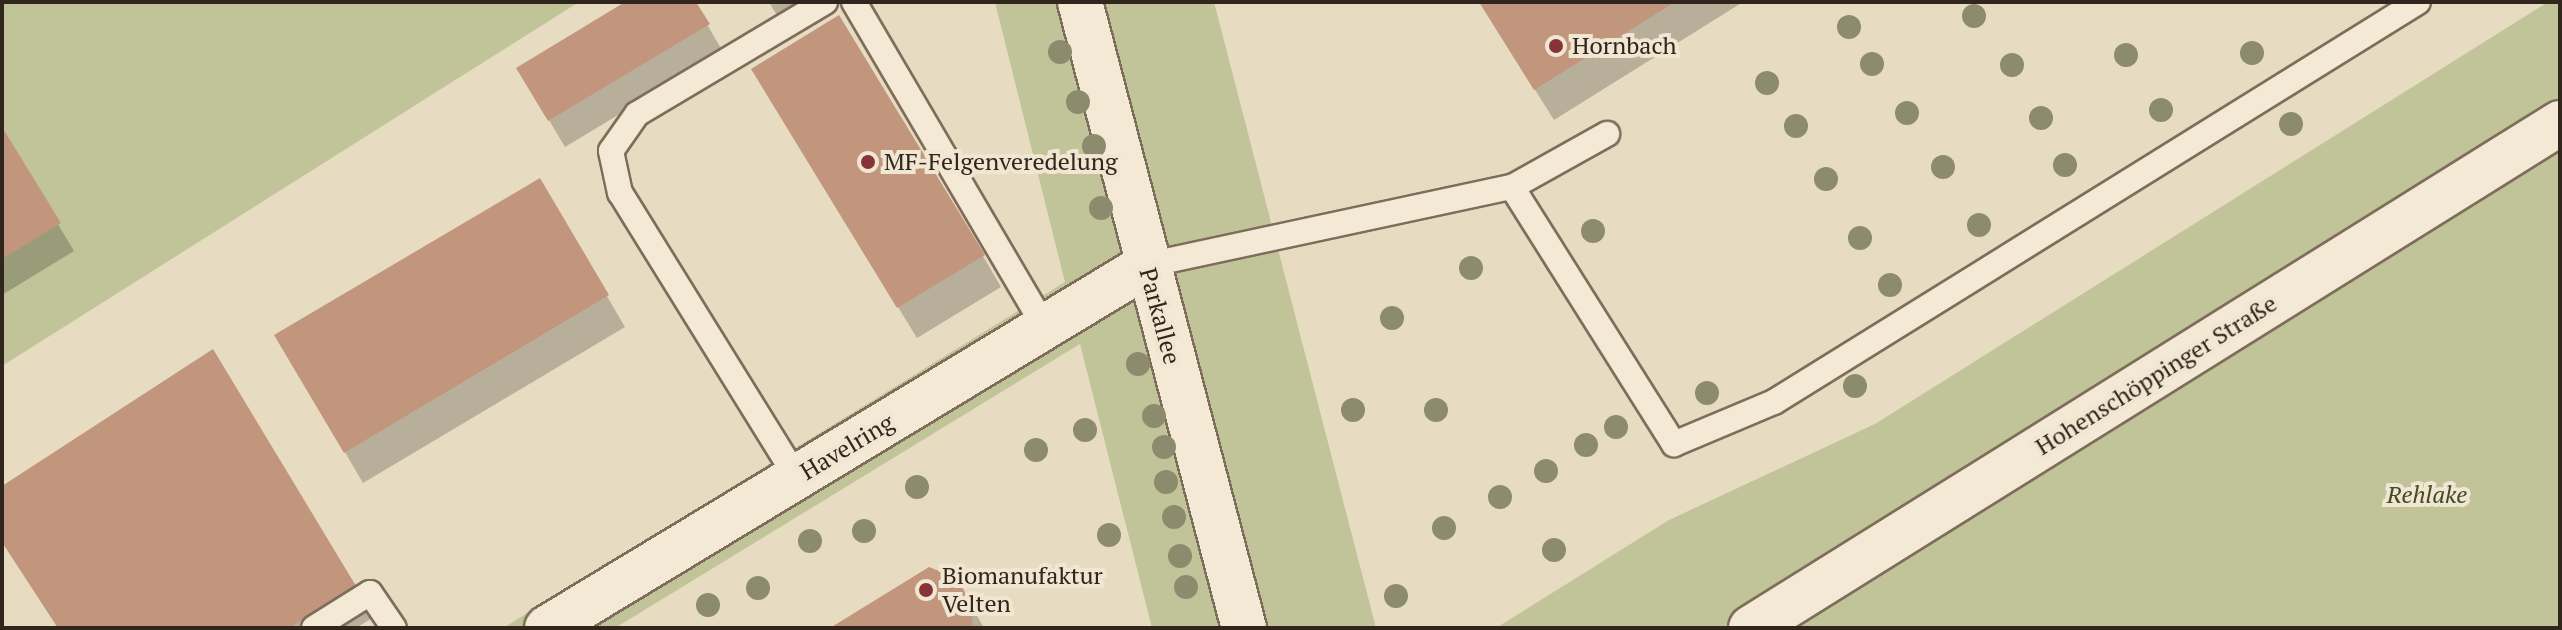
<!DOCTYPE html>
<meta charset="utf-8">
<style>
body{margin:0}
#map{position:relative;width:2562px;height:630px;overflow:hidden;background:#e7dbc2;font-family:"PT Serif",serif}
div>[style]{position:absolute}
.green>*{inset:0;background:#c0c498}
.shadow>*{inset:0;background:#0003}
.building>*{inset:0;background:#c1967d}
.roads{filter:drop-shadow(2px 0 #7f6d5c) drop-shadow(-2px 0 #7f6d5c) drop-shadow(0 2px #7f6d5c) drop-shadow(0 -2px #7f6d5c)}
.service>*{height:24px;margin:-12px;padding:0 12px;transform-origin:12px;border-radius:12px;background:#f3e9d4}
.minor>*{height:44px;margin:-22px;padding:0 22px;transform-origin:22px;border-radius:22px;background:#f3e9d4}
.secondary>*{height:44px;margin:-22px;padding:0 22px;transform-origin:22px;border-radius:22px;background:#f3e9d4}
.trees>*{width:24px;height:24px;margin:-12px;border-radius:50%;background:#8d8b6d}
.dots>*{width:22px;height:22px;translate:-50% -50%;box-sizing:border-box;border:4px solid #f0e6d1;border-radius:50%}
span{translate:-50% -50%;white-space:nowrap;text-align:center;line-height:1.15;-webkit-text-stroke:8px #f0e6d1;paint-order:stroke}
.poi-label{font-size:24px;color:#31261e}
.left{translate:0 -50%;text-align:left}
.street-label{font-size:24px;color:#31261e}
.park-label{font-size:24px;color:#434a27;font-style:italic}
.frame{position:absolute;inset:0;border:4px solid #31261e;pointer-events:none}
</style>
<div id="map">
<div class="green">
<i style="clip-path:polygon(2px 2px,579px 2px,2px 366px)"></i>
<i style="clip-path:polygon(995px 2px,1214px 2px,1376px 628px,1152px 628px,1080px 344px,615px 628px,503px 628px,1065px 282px)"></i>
<i style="clip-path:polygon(2548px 2px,2560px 2px,2560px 628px,1496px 628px,1669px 520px,1875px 424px)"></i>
</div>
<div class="shadow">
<i style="clip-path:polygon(629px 2px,694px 2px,723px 52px,565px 147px,534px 95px)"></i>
<i style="clip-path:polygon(769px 2px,807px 2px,779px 19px)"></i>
<i style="clip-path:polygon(1480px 2px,1743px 2px,1554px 120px)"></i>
<i style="clip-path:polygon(771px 100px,983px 256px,1001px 287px,917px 338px)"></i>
<i style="clip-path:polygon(2px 131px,74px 251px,2px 295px)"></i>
<i style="clip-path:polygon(539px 180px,625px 327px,363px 483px,277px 336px)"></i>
<i style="clip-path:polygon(2px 489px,354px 587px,372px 618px,356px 628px,58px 628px,2px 542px)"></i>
<i style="clip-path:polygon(956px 579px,984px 628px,837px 628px)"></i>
</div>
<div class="building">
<i style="clip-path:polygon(625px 2px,696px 2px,710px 24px,548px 121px,516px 68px)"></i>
<i style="clip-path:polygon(1479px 2px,1675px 2px,1534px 90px)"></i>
<i style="clip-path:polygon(839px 15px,985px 255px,897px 308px,751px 69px)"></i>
<i style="clip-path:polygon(2px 127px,61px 223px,2px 259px)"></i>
<i style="clip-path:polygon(540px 178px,609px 295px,344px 453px,274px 335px)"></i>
<i style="clip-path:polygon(213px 349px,356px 586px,289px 628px,58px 628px,2px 542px,2px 486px)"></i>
<i style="clip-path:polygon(929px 567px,957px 578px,971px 603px,973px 628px,830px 628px)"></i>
</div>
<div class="roads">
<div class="service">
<i style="left:854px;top:2px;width:377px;rotate:59.6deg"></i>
<i style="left:1512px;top:187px;width:304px;rotate:57.8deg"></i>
<i style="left:1674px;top:444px;width:108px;rotate:-22.8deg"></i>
<i style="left:1774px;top:402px;width:758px;rotate:-31.85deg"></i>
<i style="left:1147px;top:265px;width:373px;rotate:-12.1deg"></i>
<i style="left:1512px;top:187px;width:109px;rotate:-29.2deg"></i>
<i style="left:797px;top:478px;width:335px;rotate:-121.8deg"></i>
<i style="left:620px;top:193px;width:43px;rotate:-102.1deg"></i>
<i style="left:611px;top:151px;width:45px;rotate:-54.9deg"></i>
<i style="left:637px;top:114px;width:219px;rotate:-30.8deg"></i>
<i style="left:314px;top:628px;width:66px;rotate:-32deg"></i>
<i style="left:370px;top:593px;width:42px;rotate:55.6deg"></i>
</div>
<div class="minor">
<i style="left:1080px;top:2px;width:647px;rotate:75.32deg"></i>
<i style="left:547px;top:628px;width:701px;rotate:-31.17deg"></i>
</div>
<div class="secondary">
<i style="left:1751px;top:628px;width:954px;rotate:-31.97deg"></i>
</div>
</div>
<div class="trees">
<i style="left:1974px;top:16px"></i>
<i style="left:1849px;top:27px"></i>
<i style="left:1060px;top:52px"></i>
<i style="left:2252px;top:53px"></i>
<i style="left:2126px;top:55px"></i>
<i style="left:1872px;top:64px"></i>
<i style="left:2012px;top:65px"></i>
<i style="left:1767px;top:83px"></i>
<i style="left:1078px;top:102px"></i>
<i style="left:2161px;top:110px"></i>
<i style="left:1907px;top:113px"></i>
<i style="left:2041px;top:118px"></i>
<i style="left:2291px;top:124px"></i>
<i style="left:1796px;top:126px"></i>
<i style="left:1094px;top:146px"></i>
<i style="left:2065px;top:165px"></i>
<i style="left:1943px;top:167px"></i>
<i style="left:1826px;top:179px"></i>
<i style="left:1101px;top:208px"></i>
<i style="left:1979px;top:225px"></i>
<i style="left:1593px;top:231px"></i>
<i style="left:1860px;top:238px"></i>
<i style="left:1471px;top:268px"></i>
<i style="left:1890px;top:285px"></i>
<i style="left:1392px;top:318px"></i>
<i style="left:1138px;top:364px"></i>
<i style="left:1855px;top:386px"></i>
<i style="left:1707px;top:393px"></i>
<i style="left:1353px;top:410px"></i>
<i style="left:1436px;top:410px"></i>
<i style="left:1154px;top:416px"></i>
<i style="left:1616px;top:427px"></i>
<i style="left:1085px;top:430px"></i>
<i style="left:1586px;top:445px"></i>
<i style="left:1164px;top:447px"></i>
<i style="left:1036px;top:450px"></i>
<i style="left:1546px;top:471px"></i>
<i style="left:1166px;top:482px"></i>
<i style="left:917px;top:487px"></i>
<i style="left:1500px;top:497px"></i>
<i style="left:1174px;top:517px"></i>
<i style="left:1444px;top:528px"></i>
<i style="left:864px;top:531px"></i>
<i style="left:1109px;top:535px"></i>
<i style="left:810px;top:541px"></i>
<i style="left:1554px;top:550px"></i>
<i style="left:1180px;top:556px"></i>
<i style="left:1186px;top:587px"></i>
<i style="left:758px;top:588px"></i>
<i style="left:1396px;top:596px"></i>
<i style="left:708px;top:605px"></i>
</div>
<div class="dots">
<i style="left:1556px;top:46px;background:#863438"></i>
<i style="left:868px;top:162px;background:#863438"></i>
<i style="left:926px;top:590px;background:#863438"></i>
</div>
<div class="poi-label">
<span class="left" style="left:1572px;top:46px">Hornbach</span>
<span class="left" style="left:884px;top:162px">MF-Felgenveredelung</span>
<span class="left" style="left:942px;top:590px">Biomanufaktur<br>Velten</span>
</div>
<div class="street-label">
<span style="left:1160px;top:316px;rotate:75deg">Parkallee</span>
<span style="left:2156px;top:375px;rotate:-32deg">Hohenschöppinger Straße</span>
<span style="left:847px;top:447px;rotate:-31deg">Havelring</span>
</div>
<div class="park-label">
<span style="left:2427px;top:495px">Rehlake</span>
</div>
<div class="frame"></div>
</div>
